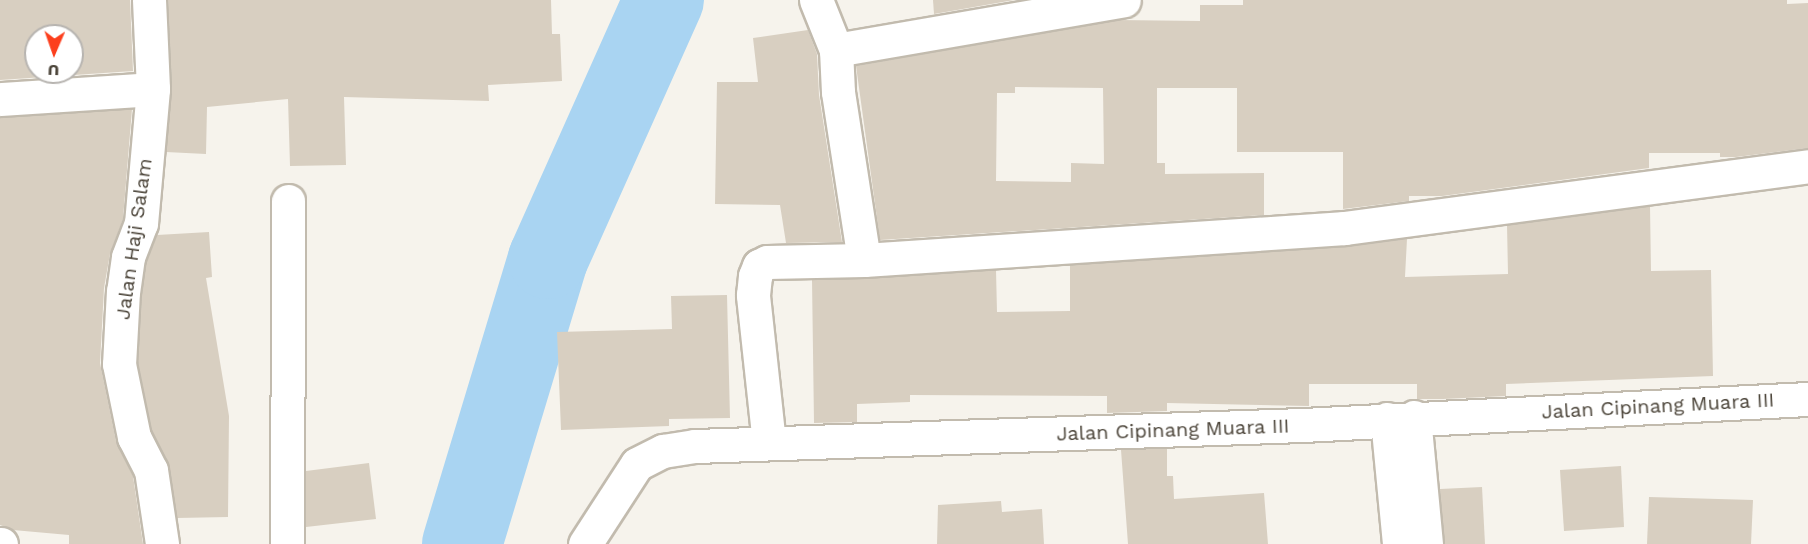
<!DOCTYPE html>
<style>
body{margin:0}
#map{position:relative;width:1808px;height:544px;overflow:hidden;background:#f6f3ec;font-family:"Work Sans",sans-serif}
div>[style]{position:absolute}
.river>*{height:80px;margin:-40px;padding:0 40px;transform-origin:40px;border-radius:40px;background:#a9d4f2}
.building>*{inset:0;background:#d8cfc1}
.roads{filter:drop-shadow(2px 0 #c2bbae) drop-shadow(-2px 0 #c2bbae) drop-shadow(0 2px #c2bbae) drop-shadow(0 -2px #c2bbae)}
.minor>*{height:33px;margin:-16.5px;padding:0 16.5px;transform-origin:16.5px;border-radius:16.5px;background:#fff}
span{translate:-50% -50%;white-space:nowrap;text-align:center;line-height:1.15;-webkit-text-stroke:4.5px #fff;paint-order:stroke}
.street-label{font-size:20px;color:#4b4439}
.north{position:absolute;left:24px;top:24px;width:60px;height:60px;box-sizing:border-box;background:#fff;border:2px solid #b7b4b0;border-radius:50%;rotate:182deg;font-size:16px;font-weight:700;line-height:24px;text-align:center;color:#4b4439}
.north::after{content:'';display:block;margin:auto;width:21px;height:27px;background:#fc3f1d;clip-path:polygon(50% 0,100% 100%,50% 72%,0 100%)}
</style>
<div id="map">
<div class="river">
<i style="left:462px;top:544px;width:298px;rotate:-73.2deg"></i>
<i style="left:548px;top:259px;width:284px;rotate:-65.9deg"></i>
</div>
<div class="building">
<i style="clip-path:polygon(evenodd,0 0,130px 0,133px 71px,0 80px,0 0,36px 36px,72px 36px,72px 72px,36px 72px,36px 36px)"></i>
<i style="clip-path:polygon(168px 0,551px 0,552px 34px,560px 34px,562px 81px,488px 85px,489px 101px,344px 97px,346px 165px,290px 166px,288px 99px,207px 107px,206px 154px,166px 152px,172px 88px)"></i>
<i style="clip-path:polygon(933px 0,1014px 0,934px 14px)"></i>
<i style="clip-path:polygon(evenodd,1243px 0,1787px 0,1787px 4px,1808px 3px,1808px 148px,1736px 157px,1720px 157px,1720px 153px,1649px 153px,1649px 168px,1442px 196px,1409px 196px,1409px 201px,1343px 209px,1343px 152px,1237px 152px,1237px 88px,1157px 88px,1157px 163px,1165px 163px,1165px 174px,1264px 173px,1264px 215px,880px 240px,856px 66px,1117px 20px,1200px 21px,1200px 5px,1243px 5px,1243px 0,1015px 87px,1103px 88px,1104px 164px,1071px 163px,1071px 182px,996px 181px,997px 93px,1015px 93px,1015px 87px)"></i>
<i style="clip-path:polygon(808px 30px,817px 54px,819px 95px,842px 242px,786px 243px,780px 205px,715px 204px,717px 82px,758px 82px,753px 38px)"></i>
<i style="clip-path:polygon(132px 109px,123px 219px,110px 254px,104px 288px,100px 363px,116px 441px,133px 476px,143px 544px,69px 544px,69px 535px,13px 530px,0 525px,0 118px)"></i>
<i style="clip-path:polygon(1650px 206px,1651px 271px,1711px 270px,1713px 376px,1506px 384px,1506px 396px,1443px 399px,1417px 399px,1417px 384px,1309px 384px,1309px 406px,1167px 403px,1167px 411px,1107px 413px,1107px 396px,910px 395px,910px 402px,857px 404px,857px 422px,814px 423px,812px 280px,996px 270px,997px 312px,1070px 311px,1070px 265px,1346px 247px,1407px 239px,1405px 277px,1508px 274px,1507px 225px)"></i>
<i style="clip-path:polygon(209px 232px,212px 277px,206px 278px,229px 416px,228px 517px,177px 518px,169px 467px,152px 431px,138px 363px,142px 293px,146px 262px,157px 235px)"></i>
<i style="clip-path:polygon(727px 295px,730px 418px,669px 419px,669px 426px,561px 430px,557px 332px,672px 329px,671px 296px)"></i>
<i style="clip-path:polygon(1167px 448px,1167px 476px,1173px 476px,1174px 499px,1264px 493px,1268px 544px,1128px 544px,1121px 450px)"></i>
<i style="clip-path:polygon(369px 463px,376px 519px,306px 527px,306px 471px)"></i>
<i style="clip-path:polygon(1621px 466px,1624px 527px,1564px 531px,1560px 470px)"></i>
<i style="clip-path:polygon(1482px 487px,1485px 544px,1444px 544px,1440px 489px)"></i>
<i style="clip-path:polygon(1649px 497px,1753px 500px,1751px 544px,1647px 544px)"></i>
<i style="clip-path:polygon(1001px 501px,1002px 512px,1042px 509px,1044px 544px,937px 544px,938px 505px)"></i>
</div>
<div class="roads">
<div class="minor">
<i style="left:149px;top:0;width:89px;rotate:87.4deg"></i>
<i style="left:153px;top:89px;width:135px;rotate:95.1deg"></i>
<i style="left:141px;top:223px;width:36px;rotate:111deg"></i>
<i style="left:128px;top:257px;width:34px;rotate:98deg"></i>
<i style="left:123px;top:291px;width:73px;rotate:93.1deg"></i>
<i style="left:119px;top:364px;width:75px;rotate:78.4deg"></i>
<i style="left:134px;top:437px;width:37px;rotate:63deg"></i>
<i style="left:151px;top:470px;width:75px;rotate:81.5deg"></i>
<i style="left:816px;top:0;width:54px;rotate:68.2deg"></i>
<i style="left:0;top:99px;width:153px;rotate:-3.7deg"></i>
<i style="left:864px;top:260px;width:170px;rotate:-98.8deg"></i>
<i style="left:838px;top:92px;width:42px;rotate:-92.7deg"></i>
<i style="left:836px;top:50px;width:292px;rotate:-9.8deg"></i>
<i style="left:1414px;top:417px;width:128px;rotate:84.6deg"></i>
<i style="left:1387px;top:419px;width:126px;rotate:84.5deg"></i>
<i style="left:769px;top:443px;width:149px;rotate:-96.2deg"></i>
<i style="left:753px;top:295px;width:19px;rotate:-84deg"></i>
<i style="left:755px;top:276px;width:11px;rotate:-68deg"></i>
<i style="left:759px;top:266px;width:9px;rotate:-27deg"></i>
<i style="left:767px;top:262px;width:97px;rotate:-1.2deg"></i>
<i style="left:864px;top:260px;width:482px;rotate:-3.8deg"></i>
<i style="left:1345px;top:228px;width:467px;rotate:-7.6deg"></i>
<i style="left:0;top:544px;width:1px"></i>
<i style="left:287px;top:544px;width:343px;rotate:-89.8deg"></i>
<i style="left:585px;top:544px;width:95px;rotate:-57deg"></i>
<i style="left:637px;top:464px;width:29px;rotate:-27deg"></i>
<i style="left:663px;top:451px;width:32px;rotate:-9deg"></i>
<i style="left:695px;top:446px;width:608px;rotate:-1.98deg"></i>
<i style="left:1303px;top:425px;width:506px;rotate:-2.95deg"></i>
</div>
</div>
<div class="street-label">
<span style="left:134px;top:239px;rotate:-82deg">Jalan Haji Salam</span>
<span style="left:1658px;top:406px;rotate:-3deg">Jalan Cipinang Muara III</span>
<span style="left:1173px;top:430px;rotate:-2deg">Jalan Cipinang Muara III</span>
</div>
<div class="north">U</div>
</div>
